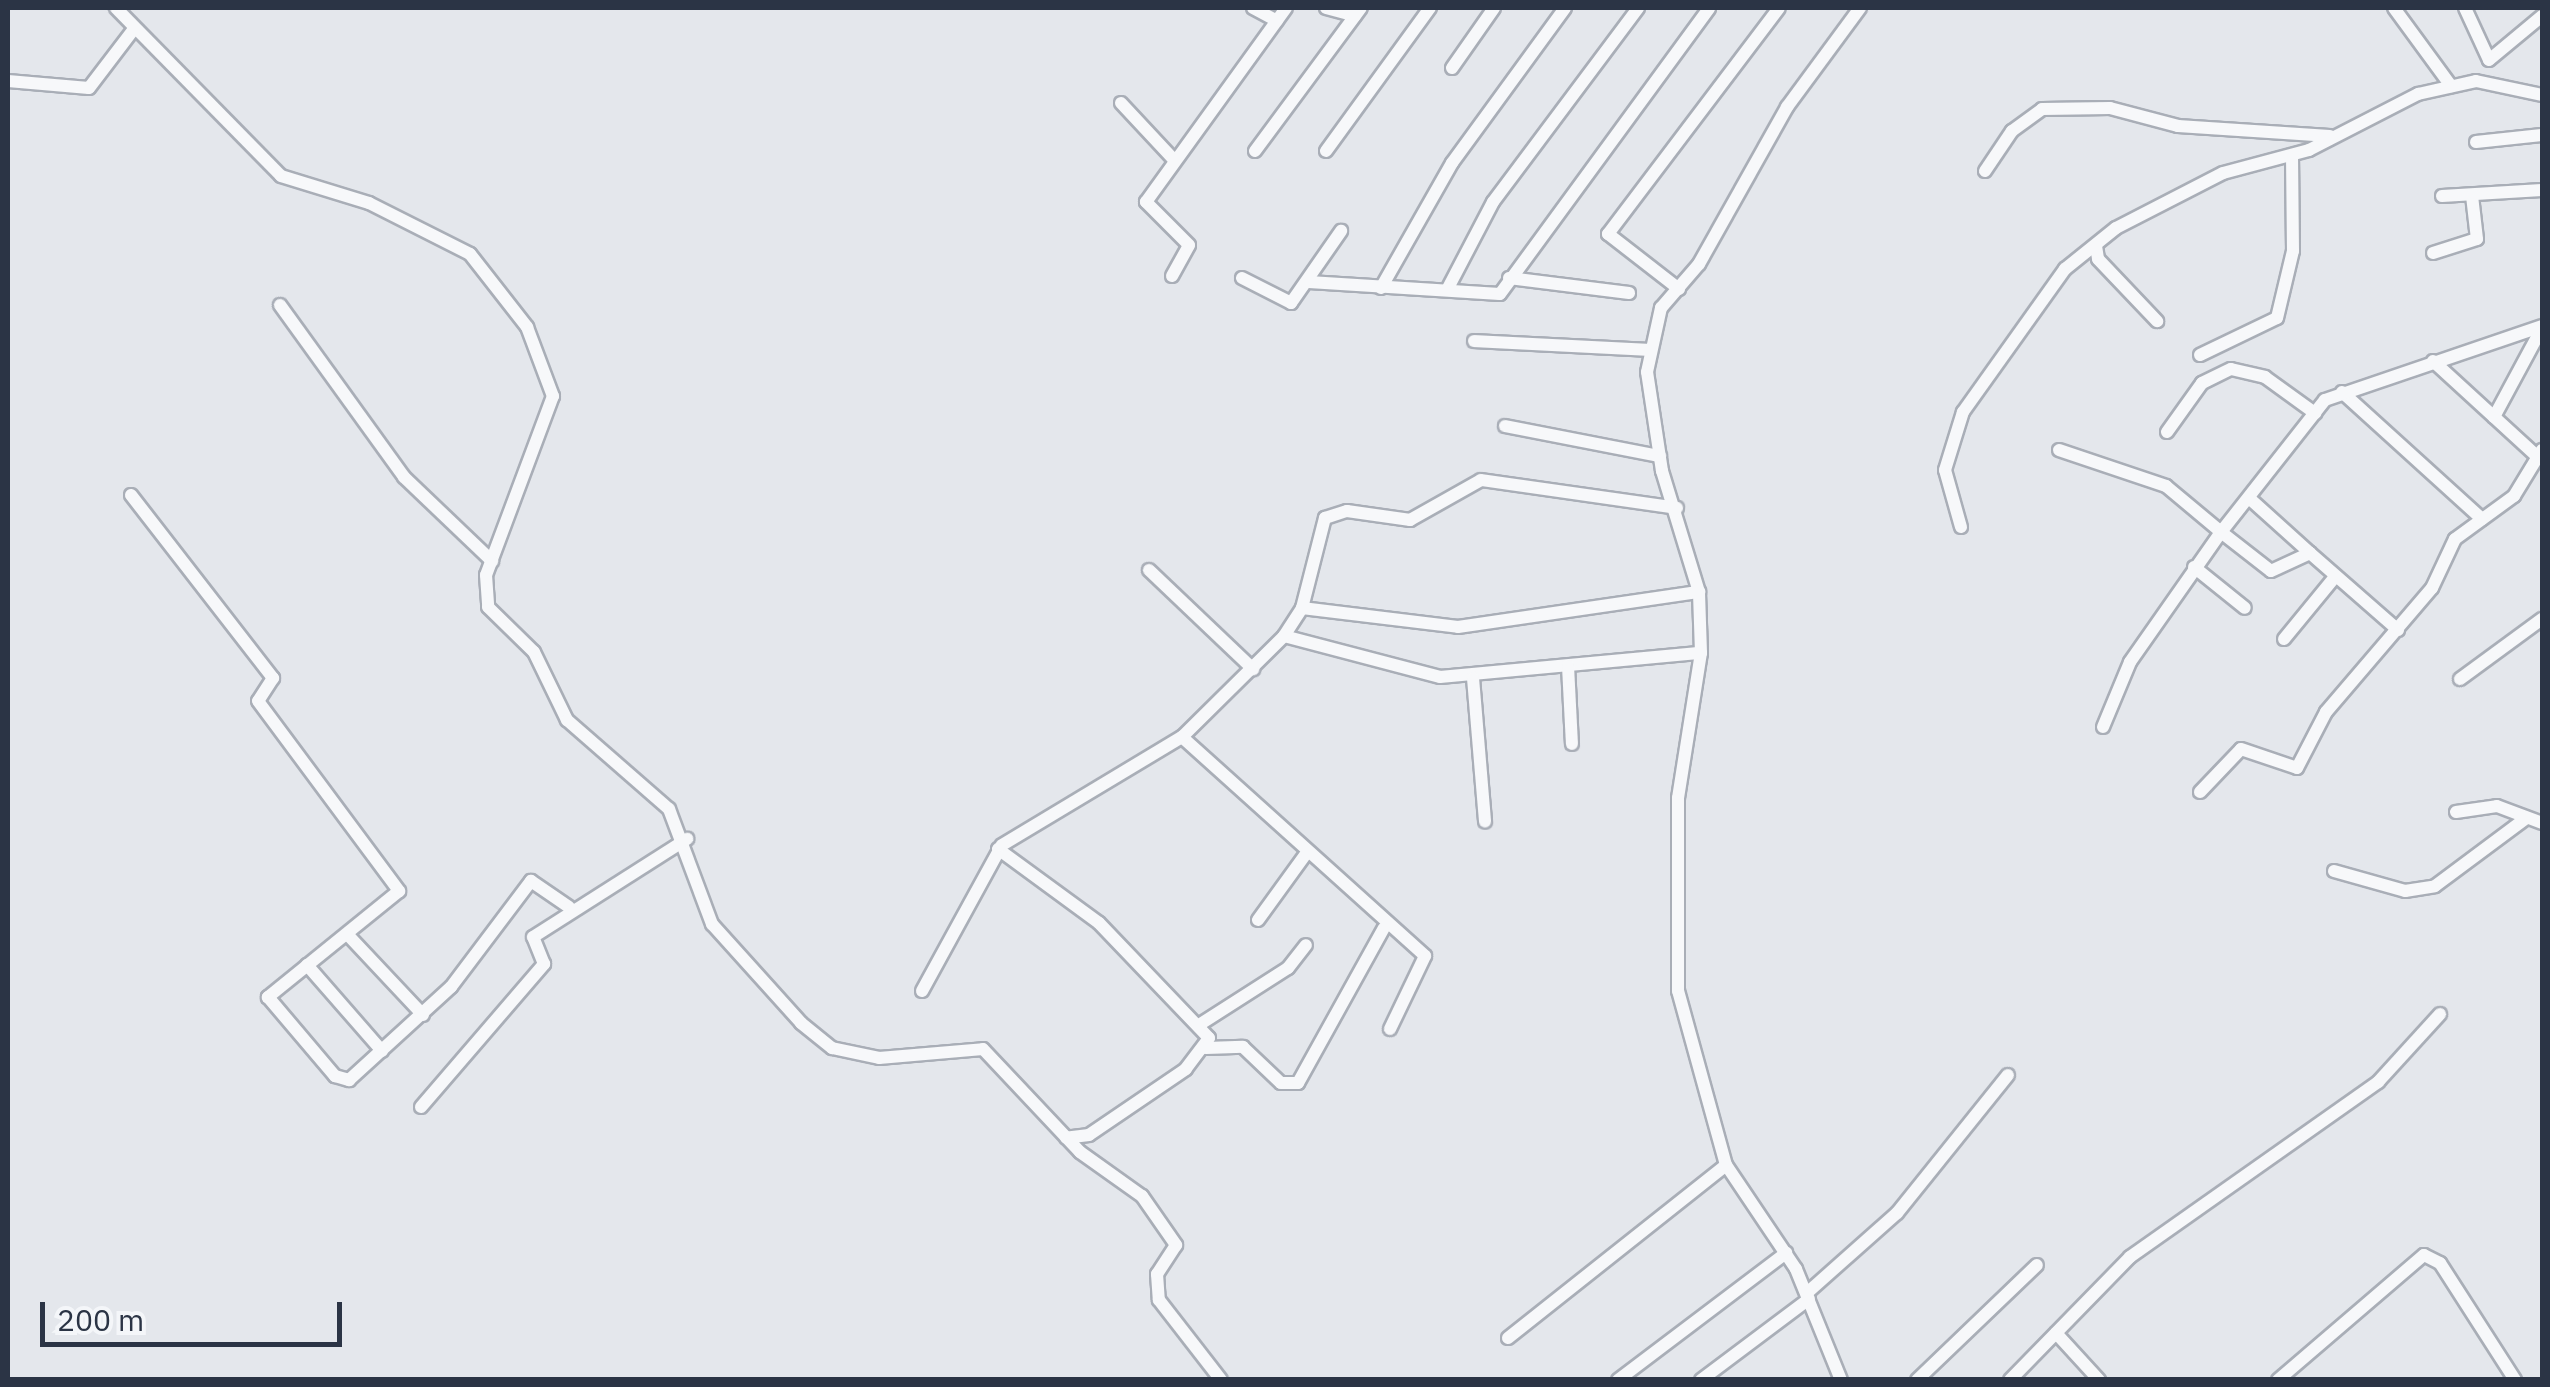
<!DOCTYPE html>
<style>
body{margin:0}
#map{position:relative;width:2550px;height:1387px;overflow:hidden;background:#e4e7ec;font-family:"IBM Plex Sans",sans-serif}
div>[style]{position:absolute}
.roads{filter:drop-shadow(2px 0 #a9aeb7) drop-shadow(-2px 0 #a9aeb7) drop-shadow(0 2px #a9aeb7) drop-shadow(0 -2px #a9aeb7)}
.minor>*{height:12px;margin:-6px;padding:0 6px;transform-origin:6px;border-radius:6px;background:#f7f8fa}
span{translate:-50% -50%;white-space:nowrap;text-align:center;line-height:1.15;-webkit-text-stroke:9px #f4f6f9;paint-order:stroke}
.frame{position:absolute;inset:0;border:10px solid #2b3445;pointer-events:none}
.scale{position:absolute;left:40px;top:1302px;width:302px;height:45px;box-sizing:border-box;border:5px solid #2b3445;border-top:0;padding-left:12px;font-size:30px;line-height:35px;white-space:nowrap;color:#2b3445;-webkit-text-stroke:8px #f4f6f9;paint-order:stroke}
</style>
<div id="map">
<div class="roads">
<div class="minor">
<i style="left:116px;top:8px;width:235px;rotate:45.5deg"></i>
<i style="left:281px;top:176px;width:92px;rotate:17.1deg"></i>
<i style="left:369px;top:203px;width:113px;rotate:26.8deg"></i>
<i style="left:470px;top:254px;width:93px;rotate:52deg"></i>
<i style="left:527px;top:327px;width:74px;rotate:69.4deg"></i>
<i style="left:553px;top:396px;width:191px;rotate:110.5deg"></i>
<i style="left:486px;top:575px;width:32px;rotate:86deg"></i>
<i style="left:488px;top:607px;width:64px;rotate:44.4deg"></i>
<i style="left:534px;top:652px;width:76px;rotate:64.1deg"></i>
<i style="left:567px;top:720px;width:135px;rotate:41.1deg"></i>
<i style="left:669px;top:809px;width:123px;rotate:69.5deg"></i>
<i style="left:712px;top:924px;width:133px;rotate:48deg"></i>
<i style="left:801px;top:1023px;width:40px;rotate:39deg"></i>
<i style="left:832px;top:1048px;width:48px;rotate:12deg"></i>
<i style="left:879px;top:1058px;width:104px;rotate:-4.9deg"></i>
<i style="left:983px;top:1049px;width:141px;rotate:46.7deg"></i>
<i style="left:1080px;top:1152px;width:76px;rotate:35.4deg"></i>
<i style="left:1142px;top:1196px;width:60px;rotate:55.2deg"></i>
<i style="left:1176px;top:1245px;width:35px;rotate:123deg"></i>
<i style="left:1157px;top:1274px;width:26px;rotate:86deg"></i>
<i style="left:1159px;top:1300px;width:101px;rotate:52.2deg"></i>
<i style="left:1253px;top:8px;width:27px;rotate:28deg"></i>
<i style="left:1326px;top:8px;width:30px;rotate:15deg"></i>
<i style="left:2394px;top:8px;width:97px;rotate:53.8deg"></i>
<i style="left:2465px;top:8px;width:57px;rotate:65.2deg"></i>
<i style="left:2489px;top:60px;width:69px;rotate:-39.7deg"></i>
<i style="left:1452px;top:68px;width:73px;rotate:-55deg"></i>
<i style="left:8px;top:81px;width:81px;rotate:4.9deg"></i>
<i style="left:89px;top:88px;width:74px;rotate:-52.7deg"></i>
<i style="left:1121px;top:103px;width:79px;rotate:47deg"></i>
<i style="left:2476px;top:142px;width:66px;rotate:-6.1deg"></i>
<i style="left:1255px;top:151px;width:178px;rotate:-53.5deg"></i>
<i style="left:1326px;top:151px;width:177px;rotate:-54deg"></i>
<i style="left:1985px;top:171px;width:48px;rotate:-56deg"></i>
<i style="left:2012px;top:131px;width:37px;rotate:-36deg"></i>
<i style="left:2042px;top:109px;width:68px;rotate:-0.8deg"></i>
<i style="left:2110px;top:108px;width:70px;rotate:14.8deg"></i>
<i style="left:2178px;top:126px;width:152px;rotate:3.8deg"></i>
<i style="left:2442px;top:196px;width:100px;rotate:-3.4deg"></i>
<i style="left:2096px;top:246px;width:13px;rotate:81deg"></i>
<i style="left:2098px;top:259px;width:86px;rotate:46.4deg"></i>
<i style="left:2433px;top:253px;width:46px;rotate:-17.7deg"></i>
<i style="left:2477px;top:239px;width:43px;rotate:-96.6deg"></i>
<i style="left:1172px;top:276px;width:35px;rotate:-61deg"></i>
<i style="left:1189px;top:245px;width:61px;rotate:-135deg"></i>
<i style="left:1146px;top:202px;width:239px;rotate:-54.2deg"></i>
<i style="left:1242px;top:278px;width:55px;rotate:27deg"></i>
<i style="left:1291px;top:303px;width:88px;rotate:-55.2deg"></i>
<i style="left:1509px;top:278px;width:121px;rotate:7.1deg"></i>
<i style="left:1309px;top:282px;width:191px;rotate:3.6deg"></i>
<i style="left:1500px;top:294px;width:354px;rotate:-53.8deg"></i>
<i style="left:1381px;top:288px;width:144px;rotate:-60.4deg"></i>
<i style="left:1452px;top:163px;width:192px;rotate:-53.9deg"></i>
<i style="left:1679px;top:289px;width:90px;rotate:-142.2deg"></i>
<i style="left:1608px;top:234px;width:283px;rotate:-52.9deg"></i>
<i style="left:1447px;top:290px;width:99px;rotate:-62.4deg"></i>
<i style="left:1493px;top:202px;width:242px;rotate:-53.2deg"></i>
<i style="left:280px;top:305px;width:212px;rotate:54.2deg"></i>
<i style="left:404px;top:477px;width:122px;rotate:43.7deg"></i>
<i style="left:1474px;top:341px;width:176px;rotate:2.9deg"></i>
<i style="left:2200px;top:355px;width:85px;rotate:-25.7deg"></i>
<i style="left:2277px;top:318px;width:69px;rotate:-76.6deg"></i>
<i style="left:2293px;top:251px;width:95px;rotate:-90.6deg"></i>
<i style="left:2433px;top:361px;width:144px;rotate:42.5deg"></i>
<i style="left:2342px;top:392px;width:189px;rotate:42.2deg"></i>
<i style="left:2494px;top:417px;width:101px;rotate:-61.7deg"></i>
<i style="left:1505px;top:426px;width:158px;rotate:11deg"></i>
<i style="left:2167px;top:432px;width:60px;rotate:-54.5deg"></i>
<i style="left:2202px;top:383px;width:32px;rotate:-26deg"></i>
<i style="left:2231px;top:369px;width:35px;rotate:13deg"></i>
<i style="left:2265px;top:377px;width:62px;rotate:35.8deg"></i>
<i style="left:2059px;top:450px;width:113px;rotate:18.6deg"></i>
<i style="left:2166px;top:486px;width:72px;rotate:39.9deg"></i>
<i style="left:2221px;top:532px;width:168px;rotate:-51.8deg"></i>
<i style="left:2325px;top:400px;width:229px;rotate:-18.8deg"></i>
<i style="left:131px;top:495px;width:232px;rotate:52.2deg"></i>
<i style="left:273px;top:678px;width:27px;rotate:123deg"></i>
<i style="left:258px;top:701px;width:237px;rotate:53.4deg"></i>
<i style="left:399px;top:891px;width:169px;rotate:141deg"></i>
<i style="left:268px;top:997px;width:104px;rotate:49.7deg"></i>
<i style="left:335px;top:1076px;width:15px;rotate:16deg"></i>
<i style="left:349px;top:1080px;width:138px;rotate:-42.4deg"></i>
<i style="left:451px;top:987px;width:133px;rotate:-53deg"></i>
<i style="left:531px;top:881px;width:46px;rotate:34.4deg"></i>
<i style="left:2249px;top:498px;width:82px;rotate:42deg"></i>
<i style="left:1961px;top:527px;width:59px;rotate:-105.7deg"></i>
<i style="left:1945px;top:470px;width:61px;rotate:-72.8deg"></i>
<i style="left:1963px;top:412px;width:176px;rotate:-54.5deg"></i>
<i style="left:2065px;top:269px;width:65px;rotate:-38.8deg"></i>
<i style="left:2116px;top:228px;width:120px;rotate:-27.2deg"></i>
<i style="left:2223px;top:173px;width:89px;rotate:-15deg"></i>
<i style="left:2309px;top:150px;width:123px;rotate:-27.2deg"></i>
<i style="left:2418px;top:94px;width:59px;rotate:-12.6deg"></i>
<i style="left:2476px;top:81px;width:67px;rotate:12deg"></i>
<i style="left:2194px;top:567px;width:65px;rotate:38.8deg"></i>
<i style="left:1149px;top:570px;width:144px;rotate:43.6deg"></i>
<i style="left:1302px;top:608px;width:157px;rotate:6.9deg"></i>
<i style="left:1458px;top:627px;width:244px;rotate:-8.3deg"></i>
<i style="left:1284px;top:636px;width:161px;rotate:14.7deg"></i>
<i style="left:1440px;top:677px;width:262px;rotate:-5.3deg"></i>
<i style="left:2284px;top:639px;width:80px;rotate:-50.6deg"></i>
<i style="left:1568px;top:666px;width:78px;rotate:87.1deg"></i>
<i style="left:1473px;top:678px;width:144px;rotate:85.2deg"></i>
<i style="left:2460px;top:679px;width:102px;rotate:-36.2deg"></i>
<i style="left:2103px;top:727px;width:70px;rotate:-67.4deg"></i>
<i style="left:2130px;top:662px;width:159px;rotate:-55deg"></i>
<i style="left:2221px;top:532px;width:63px;rotate:38deg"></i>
<i style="left:2271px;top:571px;width:43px;rotate:-24.8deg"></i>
<i style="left:2310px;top:553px;width:117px;rotate:41.2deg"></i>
<i style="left:1182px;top:737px;width:327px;rotate:42deg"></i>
<i style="left:1425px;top:956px;width:81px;rotate:115.6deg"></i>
<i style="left:2200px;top:792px;width:59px;rotate:-46.4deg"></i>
<i style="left:2241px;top:749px;width:59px;rotate:18.7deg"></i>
<i style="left:2297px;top:768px;width:63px;rotate:-62.6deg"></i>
<i style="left:2326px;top:712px;width:163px;rotate:-49.5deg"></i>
<i style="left:2432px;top:588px;width:54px;rotate:-64.9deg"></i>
<i style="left:2455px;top:539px;width:73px;rotate:-36.1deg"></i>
<i style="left:2514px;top:496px;width:54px;rotate:-58.7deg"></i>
<i style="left:2456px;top:812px;width:41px;rotate:-8.3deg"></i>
<i style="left:2497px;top:806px;width:48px;rotate:20.7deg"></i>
<i style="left:998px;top:849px;width:125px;rotate:36.2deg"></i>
<i style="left:1099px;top:923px;width:159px;rotate:46.3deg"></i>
<i style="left:1209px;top:1038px;width:39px;rotate:127deg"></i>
<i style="left:1186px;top:1069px;width:117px;rotate:145.8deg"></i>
<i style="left:1089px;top:1135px;width:23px;rotate:173deg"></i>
<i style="left:2334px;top:871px;width:74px;rotate:15.7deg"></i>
<i style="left:2405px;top:891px;width:30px;rotate:-9deg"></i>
<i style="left:2435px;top:886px;width:112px;rotate:-36.7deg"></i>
<i style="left:1258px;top:920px;width:80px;rotate:-54.1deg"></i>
<i style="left:347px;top:934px;width:111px;rotate:46.8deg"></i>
<i style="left:307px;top:965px;width:114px;rotate:48.9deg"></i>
<i style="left:922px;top:991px;width:166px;rotate:-61.3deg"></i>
<i style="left:1002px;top:845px;width:210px;rotate:-31deg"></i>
<i style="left:1182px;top:737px;width:144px;rotate:-44.7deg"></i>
<i style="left:1284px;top:636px;width:33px;rotate:-57deg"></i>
<i style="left:1302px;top:608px;width:93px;rotate:-75.7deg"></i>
<i style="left:1325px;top:518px;width:23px;rotate:-18deg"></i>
<i style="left:1347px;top:511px;width:64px;rotate:8.1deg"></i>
<i style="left:1410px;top:520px;width:81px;rotate:-29.4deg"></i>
<i style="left:1481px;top:480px;width:198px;rotate:8.1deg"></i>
<i style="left:1202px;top:1023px;width:102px;rotate:-32.6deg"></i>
<i style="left:1288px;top:968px;width:29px;rotate:-52deg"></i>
<i style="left:1206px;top:1048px;width:37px;rotate:-2deg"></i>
<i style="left:1243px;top:1047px;width:52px;rotate:43.5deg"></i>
<i style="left:1281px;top:1083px;width:17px"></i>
<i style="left:1298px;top:1083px;width:177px;rotate:-61deg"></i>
<i style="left:421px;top:1107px;width:189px;rotate:-49.3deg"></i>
<i style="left:544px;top:964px;width:29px;rotate:-112deg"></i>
<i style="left:533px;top:937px;width:183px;rotate:-32.5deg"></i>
<i style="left:1808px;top:1292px;width:119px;rotate:-41.6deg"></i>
<i style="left:1897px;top:1213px;width:177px;rotate:-51.2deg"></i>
<i style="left:2056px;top:1333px;width:64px;rotate:47.5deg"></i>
<i style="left:1508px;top:1338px;width:278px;rotate:-38.4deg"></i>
<i style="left:1618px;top:1380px;width:211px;rotate:-37.1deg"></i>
<i style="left:1701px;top:1380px;width:135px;rotate:-36.9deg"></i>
<i style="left:1841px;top:1380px;width:120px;rotate:-112.1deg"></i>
<i style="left:1796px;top:1269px;width:125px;rotate:-123.9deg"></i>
<i style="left:1726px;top:1165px;width:180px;rotate:-105.4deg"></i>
<i style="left:1678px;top:991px;width:193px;rotate:-90deg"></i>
<i style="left:1678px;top:798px;width:147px;rotate:-81deg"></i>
<i style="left:1701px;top:653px;width:61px;rotate:-91.9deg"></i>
<i style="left:1699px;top:592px;width:127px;rotate:-107deg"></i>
<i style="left:1662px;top:471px;width:100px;rotate:-98.6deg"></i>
<i style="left:1647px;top:372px;width:66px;rotate:-77.7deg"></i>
<i style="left:1661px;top:308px;width:58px;rotate:-49.2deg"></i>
<i style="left:1699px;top:264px;width:180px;rotate:-60.7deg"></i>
<i style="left:1787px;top:107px;width:123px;rotate:-53.6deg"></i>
<i style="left:1917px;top:1380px;width:166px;rotate:-43.8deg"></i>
<i style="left:2010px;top:1380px;width:172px;rotate:-45.7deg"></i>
<i style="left:2130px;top:1257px;width:304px;rotate:-35.2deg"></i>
<i style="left:2378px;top:1082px;width:92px;rotate:-47.6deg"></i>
<i style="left:2278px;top:1380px;width:192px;rotate:-40.6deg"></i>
<i style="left:2424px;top:1255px;width:18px;rotate:27deg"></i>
<i style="left:2440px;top:1263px;width:139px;rotate:57.3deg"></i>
</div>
</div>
<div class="frame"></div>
<div class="scale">200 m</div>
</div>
